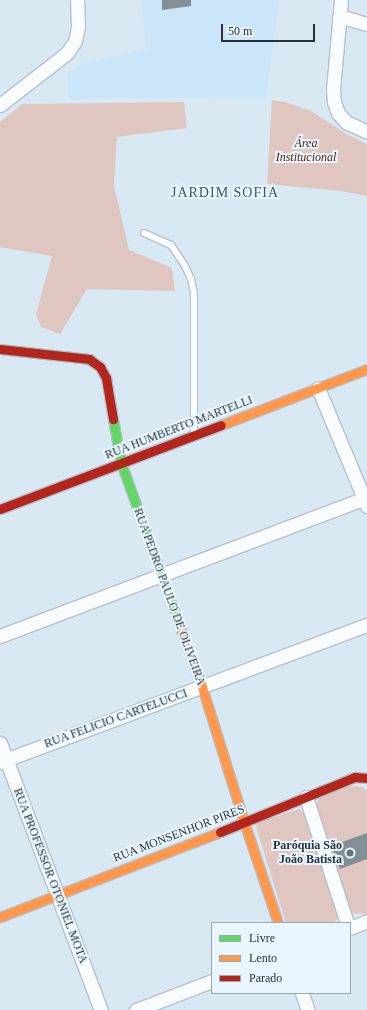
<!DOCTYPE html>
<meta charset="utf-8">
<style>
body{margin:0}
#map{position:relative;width:367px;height:1010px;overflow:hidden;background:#d9e9f4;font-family:Georgia,serif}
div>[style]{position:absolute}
.built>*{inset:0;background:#cbe6f8}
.green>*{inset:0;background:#e0c6c0}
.building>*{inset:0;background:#838f97}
.roads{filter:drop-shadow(1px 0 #b5c1ca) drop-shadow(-1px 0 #b5c1ca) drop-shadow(0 1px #b5c1ca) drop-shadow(0 -1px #b5c1ca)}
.lane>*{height:6px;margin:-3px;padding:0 3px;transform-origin:3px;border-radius:3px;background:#f9fcfd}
.street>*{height:13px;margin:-6.5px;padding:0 6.5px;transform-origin:6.5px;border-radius:6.5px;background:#f9fcfd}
.fast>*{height:9px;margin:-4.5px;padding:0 4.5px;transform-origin:4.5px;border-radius:4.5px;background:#63d668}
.slow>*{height:9px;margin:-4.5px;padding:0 4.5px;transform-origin:4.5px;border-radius:4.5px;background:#ff974d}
.jam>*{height:9px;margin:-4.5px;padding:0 4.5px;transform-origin:4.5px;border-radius:4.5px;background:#b3261e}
.dots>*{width:11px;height:11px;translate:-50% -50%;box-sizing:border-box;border:2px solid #eaf6fe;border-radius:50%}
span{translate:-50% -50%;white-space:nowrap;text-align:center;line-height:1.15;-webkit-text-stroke:4px #eaf6fe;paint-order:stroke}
.park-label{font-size:12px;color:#541e0b;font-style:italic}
.street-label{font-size:12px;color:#27333a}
.poi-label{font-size:12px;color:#27333a;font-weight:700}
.right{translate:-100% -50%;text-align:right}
.quarter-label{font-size:14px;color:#3e5868;letter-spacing:1px}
.legend{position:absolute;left:211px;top:922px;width:140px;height:72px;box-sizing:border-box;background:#eaf6fe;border:1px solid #9ca8b0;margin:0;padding:5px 7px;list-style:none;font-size:12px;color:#27333a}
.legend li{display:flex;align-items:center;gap:8px;height:20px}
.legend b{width:20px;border:1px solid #9ca8b0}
.scale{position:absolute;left:221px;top:24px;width:94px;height:18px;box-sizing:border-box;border:2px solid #27333a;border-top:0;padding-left:5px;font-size:12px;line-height:14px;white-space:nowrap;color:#27333a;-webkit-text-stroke:3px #eaf6fe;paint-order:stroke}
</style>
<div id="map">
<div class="built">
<i style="clip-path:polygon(141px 0,279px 0,266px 97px,69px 99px,67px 74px,79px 65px,146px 49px)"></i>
</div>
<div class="green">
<i style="clip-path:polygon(272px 100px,285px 102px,311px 111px,345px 133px,367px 144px,367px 196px,341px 191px,267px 184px)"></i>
<i style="clip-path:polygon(184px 102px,187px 128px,117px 137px,114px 185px,129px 250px,172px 268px,175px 291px,87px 289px,60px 334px,41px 327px,36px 314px,52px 256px,0 247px,0 122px,22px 104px)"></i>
<i style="clip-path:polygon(350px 786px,362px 787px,367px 791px,367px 913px,365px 914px,351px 913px,317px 821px,315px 807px,320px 796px)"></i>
<i style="clip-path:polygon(299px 809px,304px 813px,339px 917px,334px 923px,286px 923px,257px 830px,256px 823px)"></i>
</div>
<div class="building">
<i style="clip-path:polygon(162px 0,191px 0,191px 6px,162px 10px)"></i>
<i style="clip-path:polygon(367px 833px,367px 859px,340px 869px,331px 846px)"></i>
</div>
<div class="roads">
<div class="lane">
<i style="left:144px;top:233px;width:30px;rotate:24deg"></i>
<i style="left:171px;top:245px;width:23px;rotate:56deg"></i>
<i style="left:184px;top:264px;width:17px;rotate:65deg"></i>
<i style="left:191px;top:279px;width:14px;rotate:78deg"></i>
<i style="left:194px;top:293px;width:140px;rotate:90deg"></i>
</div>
<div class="street">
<i style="left:341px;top:0;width:89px;rotate:95.1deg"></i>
<i style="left:333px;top:89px;width:13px;rotate:86deg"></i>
<i style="left:334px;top:102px;width:12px;rotate:70deg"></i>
<i style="left:338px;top:113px;width:12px;rotate:48deg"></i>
<i style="left:346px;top:122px;width:23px;rotate:25deg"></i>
<i style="left:339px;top:16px;width:29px;rotate:16deg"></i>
<i style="left:0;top:105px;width:85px;rotate:-37.8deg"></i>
<i style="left:67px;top:53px;width:14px;rotate:-56deg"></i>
<i style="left:75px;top:41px;width:14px;rotate:-78deg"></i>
<i style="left:78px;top:27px;width:27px;rotate:-92deg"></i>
<i style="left:318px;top:388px;width:128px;rotate:67.4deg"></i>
<i style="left:0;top:636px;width:392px;rotate:-20.7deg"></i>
<i style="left:0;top:743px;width:285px;rotate:69.3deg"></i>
<i style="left:0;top:762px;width:392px;rotate:-20.5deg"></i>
<i style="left:306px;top:797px;width:133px;rotate:72deg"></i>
<i style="left:350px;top:928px;width:18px;rotate:-22deg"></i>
<i style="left:302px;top:993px;width:18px;rotate:71deg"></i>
<i style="left:136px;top:1010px;width:81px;rotate:-20.9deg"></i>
</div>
<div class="fast">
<i style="left:113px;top:419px;width:45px;rotate:79.7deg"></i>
<i style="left:121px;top:463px;width:177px;rotate:70.1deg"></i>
</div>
<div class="slow">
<i style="left:221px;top:425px;width:156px;rotate:-21deg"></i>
<i style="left:181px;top:629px;width:62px;rotate:70.1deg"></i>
<i style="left:202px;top:687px;width:141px;rotate:72.7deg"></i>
<i style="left:244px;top:822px;width:107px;rotate:71.4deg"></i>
<i style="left:0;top:917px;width:236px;rotate:-21.1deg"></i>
</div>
<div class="jam">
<i style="left:0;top:349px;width:90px;rotate:6.4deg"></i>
<i style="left:89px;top:359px;width:14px;rotate:36deg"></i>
<i style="left:100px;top:367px;width:13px;rotate:61deg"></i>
<i style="left:106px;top:378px;width:42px;rotate:80.3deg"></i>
<i style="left:0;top:509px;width:236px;rotate:-20.8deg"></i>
<i style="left:220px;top:832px;width:146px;rotate:-22.2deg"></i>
<i style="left:355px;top:777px;width:12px;rotate:5deg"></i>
</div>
</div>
<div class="dots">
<i style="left:350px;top:853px;background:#65737b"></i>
</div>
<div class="park-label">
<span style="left:306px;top:151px">Área<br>Institucional</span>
</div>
<div class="street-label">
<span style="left:179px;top:428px;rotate:-21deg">RUA HUMBERTO MARTELLI</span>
<span style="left:169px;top:597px;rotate:70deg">RUA PEDRO PAULO DE OLIVEIRA</span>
<span style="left:116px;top:719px;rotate:-20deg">RUA FELICIO CARTELUCCI</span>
<span style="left:179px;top:834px;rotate:-21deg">RUA MONSENHOR PIRES</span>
<span style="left:50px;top:876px;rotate:69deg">RUA PROFESSOR OTONIEL MOTA</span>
</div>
<div class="poi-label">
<span class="right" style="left:342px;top:853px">Paróquia São<br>João Batista</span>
</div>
<div class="quarter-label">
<span style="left:225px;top:193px">JARDIM SOFIA</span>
</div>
<ul class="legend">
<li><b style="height:5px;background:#63d668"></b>Livre</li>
<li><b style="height:5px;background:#ff974d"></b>Lento</li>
<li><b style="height:5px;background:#b3261e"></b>Parado</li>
</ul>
<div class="scale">50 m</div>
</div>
